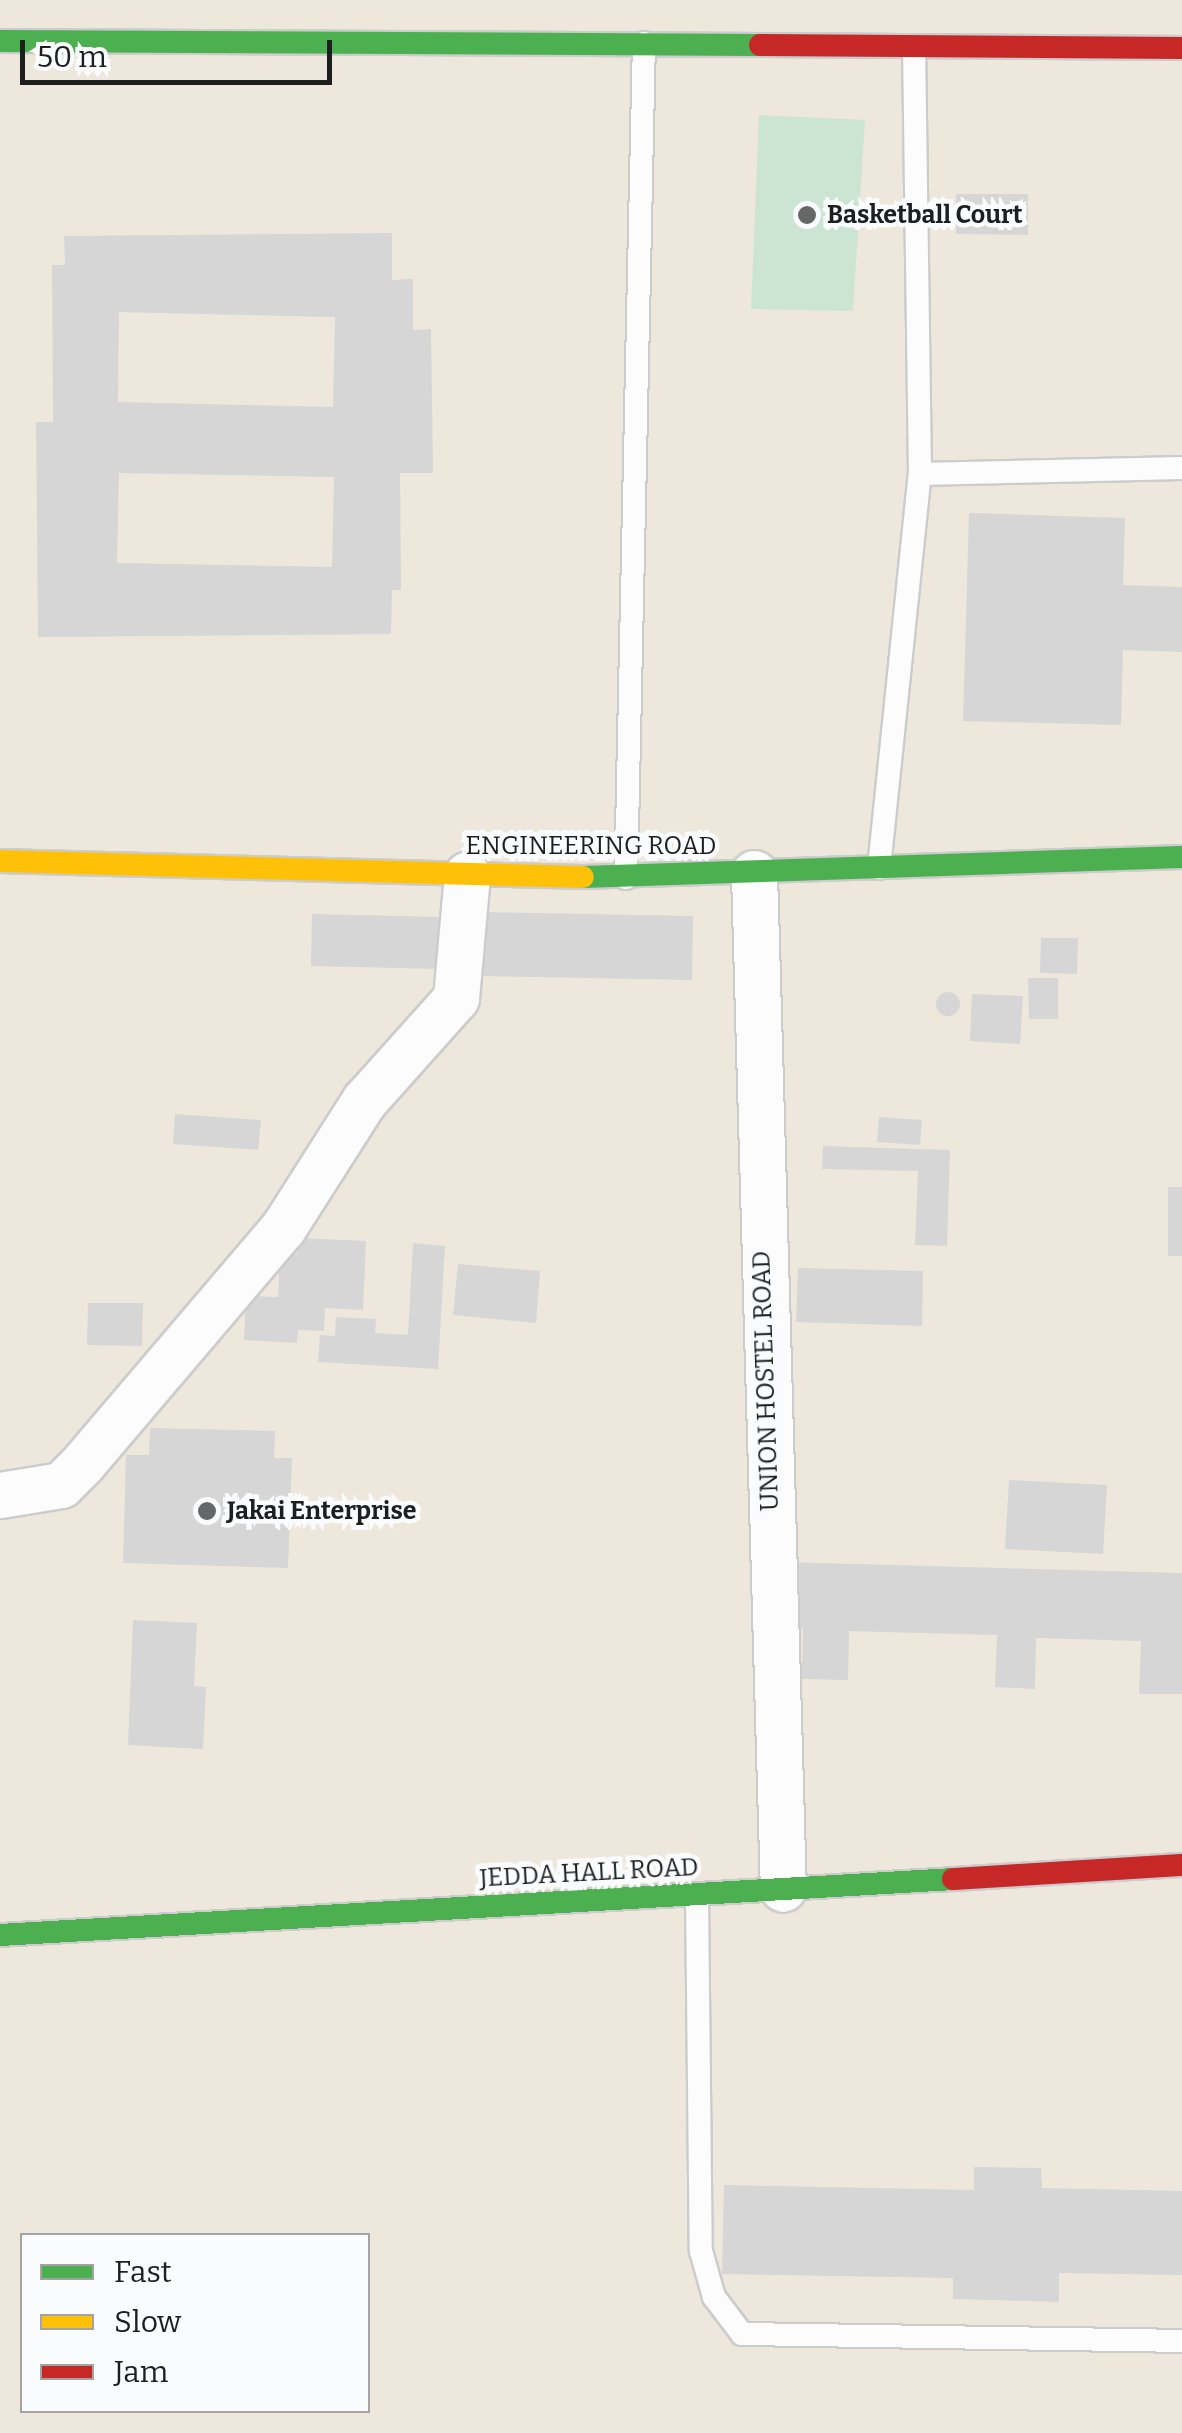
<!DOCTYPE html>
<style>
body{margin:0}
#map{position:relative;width:1182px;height:2433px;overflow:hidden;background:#eee;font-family:Bitter,serif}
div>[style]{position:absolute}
.education>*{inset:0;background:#eee7dc}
.green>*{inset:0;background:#cce5d2}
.building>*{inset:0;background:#d6d6d6}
.round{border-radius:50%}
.roads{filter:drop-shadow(2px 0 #ccc) drop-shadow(-2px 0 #ccc) drop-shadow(0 2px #ccc) drop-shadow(0 -2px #ccc)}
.lane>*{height:22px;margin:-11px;padding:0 11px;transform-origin:11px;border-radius:11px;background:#fcfcfc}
.street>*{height:45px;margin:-22.5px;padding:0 22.5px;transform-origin:22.5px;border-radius:22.5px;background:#fcfcfc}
.fast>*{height:22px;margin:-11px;padding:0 11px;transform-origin:11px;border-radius:11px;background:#4caf50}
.slow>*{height:22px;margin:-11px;padding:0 11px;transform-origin:11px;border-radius:11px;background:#ffc107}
.jam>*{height:22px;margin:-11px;padding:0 11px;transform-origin:11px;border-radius:11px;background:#c62828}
.dots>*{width:28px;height:28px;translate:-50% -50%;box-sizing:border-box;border:5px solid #fafbfc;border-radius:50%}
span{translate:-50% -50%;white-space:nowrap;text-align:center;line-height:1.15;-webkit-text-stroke:9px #fafbfc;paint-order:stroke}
.poi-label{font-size:25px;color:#1d1e1e;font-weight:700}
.left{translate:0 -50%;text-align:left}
.street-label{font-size:25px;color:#1d1e1e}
.legend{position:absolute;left:20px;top:2233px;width:350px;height:180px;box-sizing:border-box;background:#fafbfc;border:2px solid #a2a3a3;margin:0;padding:12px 18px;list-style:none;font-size:30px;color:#1d1e1e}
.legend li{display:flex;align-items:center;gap:20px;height:50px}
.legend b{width:50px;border:2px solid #a2a3a3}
.scale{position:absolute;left:20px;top:40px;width:312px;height:45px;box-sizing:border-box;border:5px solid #1d1e1e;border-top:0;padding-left:12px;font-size:30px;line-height:35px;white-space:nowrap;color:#1d1e1e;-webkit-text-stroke:8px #fafbfc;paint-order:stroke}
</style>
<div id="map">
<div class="education">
<i style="clip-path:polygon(evenodd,0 0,1182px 0,1182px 2433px,0 2433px,0 0,22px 2236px,368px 2236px,368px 2410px,22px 2410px,22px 2236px)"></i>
</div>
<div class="green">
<i style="clip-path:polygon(759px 115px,865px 120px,853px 311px,751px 309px)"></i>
</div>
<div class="building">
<i style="clip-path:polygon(956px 194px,1028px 194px,1028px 235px,956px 234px)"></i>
<i style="clip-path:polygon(evenodd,392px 233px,392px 280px,413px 279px,413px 330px,431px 329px,433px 473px,400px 473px,401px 590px,392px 590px,391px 634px,38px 637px,36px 422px,53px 422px,52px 265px,65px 265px,64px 236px,392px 233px,119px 312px,335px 317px,333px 407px,118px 402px,119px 312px,392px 233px,119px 473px,334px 477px,332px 567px,117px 563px,119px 473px)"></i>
<i style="clip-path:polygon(969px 513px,1125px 518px,1123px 585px,1182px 587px,1182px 652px,1123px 650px,1121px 725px,963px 721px)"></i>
<i style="clip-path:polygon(482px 912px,693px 916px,692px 980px,481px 976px)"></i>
<i style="clip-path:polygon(312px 914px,444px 917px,443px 969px,311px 966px)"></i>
<i style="clip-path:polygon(1041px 938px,1078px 938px,1077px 974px,1040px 973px)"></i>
<i style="clip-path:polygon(1028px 978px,1058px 978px,1058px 1019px,1029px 1019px)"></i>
<i class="round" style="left:936px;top:992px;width:24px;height:24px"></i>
<i style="clip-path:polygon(972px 994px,1023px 996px,1020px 1044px,970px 1041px)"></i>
<i style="clip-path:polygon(175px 1114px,261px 1120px,258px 1150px,173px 1144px)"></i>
<i style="clip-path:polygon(879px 1117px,922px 1120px,920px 1145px,877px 1142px)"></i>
<i style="clip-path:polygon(823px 1146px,950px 1150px,947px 1246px,915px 1245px,918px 1171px,822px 1169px)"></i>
<i style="clip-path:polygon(1168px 1187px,1182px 1187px,1182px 1256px,1168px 1256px)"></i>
<i style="clip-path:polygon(298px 1238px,366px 1241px,363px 1310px,325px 1308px,324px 1331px,298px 1330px,297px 1343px,244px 1340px,246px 1296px,278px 1297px,280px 1253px,297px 1254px)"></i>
<i style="clip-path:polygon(413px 1243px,445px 1246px,438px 1369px,318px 1362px,320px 1335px,335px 1336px,336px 1317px,376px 1319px,375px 1333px,408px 1335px)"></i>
<i style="clip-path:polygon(458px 1264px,540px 1271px,536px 1323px,453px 1315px)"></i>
<i style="clip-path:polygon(798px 1268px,923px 1271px,922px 1326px,796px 1322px)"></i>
<i style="clip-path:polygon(88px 1303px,143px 1303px,142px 1346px,87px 1345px)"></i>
<i style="clip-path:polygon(150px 1428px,275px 1431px,274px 1458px,292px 1458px,288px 1568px,123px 1563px,126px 1455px,149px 1455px)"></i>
<i style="clip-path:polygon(1009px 1480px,1107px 1485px,1103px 1554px,1005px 1549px)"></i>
<i style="clip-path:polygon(784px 1562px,1182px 1573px,1182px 1694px,1139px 1694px,1141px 1641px,1036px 1638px,1035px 1689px,995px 1687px,997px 1635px,849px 1631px,848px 1680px,802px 1679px,803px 1628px,782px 1628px)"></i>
<i style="clip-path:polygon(133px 1620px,197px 1623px,194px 1686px,206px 1687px,203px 1749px,128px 1745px)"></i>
<i style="clip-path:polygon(974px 2167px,1041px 2168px,1042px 2188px,1182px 2191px,1182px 2275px,1059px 2273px,1059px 2302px,953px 2299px,953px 2278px,722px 2274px,724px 2185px,974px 2190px)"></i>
</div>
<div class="roads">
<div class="lane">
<i style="left:920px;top:474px;width:262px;rotate:-1.3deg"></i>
<i style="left:879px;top:868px;width:396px;rotate:-84.1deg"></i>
<i style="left:920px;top:474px;width:427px;rotate:-90.8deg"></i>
<i style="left:626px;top:878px;width:835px;rotate:-88.77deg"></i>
<i style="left:697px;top:1894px;width:357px;rotate:89.4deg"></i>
<i style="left:701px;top:2251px;width:48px;rotate:74.2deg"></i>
<i style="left:714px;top:2297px;width:46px;rotate:52.9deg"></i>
<i style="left:742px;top:2334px;width:440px;rotate:0.9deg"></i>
</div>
<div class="street">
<i style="left:754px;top:873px;width:1016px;rotate:88.37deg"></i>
<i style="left:0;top:1495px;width:62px;rotate:-9.3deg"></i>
<i style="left:61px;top:1485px;width:30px;rotate:-45deg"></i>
<i style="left:82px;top:1464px;width:310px;rotate:-49.6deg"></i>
<i style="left:283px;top:1228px;width:151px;rotate:-57.5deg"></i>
<i style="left:364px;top:1101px;width:138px;rotate:-48.2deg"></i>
<i style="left:456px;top:998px;width:124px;rotate:-84.9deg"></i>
</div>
<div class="fast">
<i style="left:0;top:41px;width:760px;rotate:0.3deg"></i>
<i style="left:583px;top:877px;width:599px;rotate:-1.91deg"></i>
<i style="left:0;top:1935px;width:955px;rotate:-3.36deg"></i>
</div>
<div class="slow">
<i style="left:0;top:861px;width:583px;rotate:1.57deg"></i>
</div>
<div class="jam">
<i style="left:760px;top:45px;width:422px;rotate:0.4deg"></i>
<i style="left:953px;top:1879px;width:229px;rotate:-3.5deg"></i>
</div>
</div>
<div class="dots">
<i style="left:807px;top:215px;background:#666767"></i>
<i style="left:207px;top:1511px;background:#666767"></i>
</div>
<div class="poi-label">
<span class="left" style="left:827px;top:215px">Basketball Court</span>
<span class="left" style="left:227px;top:1511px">Jakai Enterprise</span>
</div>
<div class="street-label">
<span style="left:591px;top:846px">ENGINEERING ROAD</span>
<span style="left:766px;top:1381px;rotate:-92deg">UNION HOSTEL ROAD</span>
<span style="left:589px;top:1873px;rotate:-3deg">JEDDA HALL ROAD</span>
</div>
<ul class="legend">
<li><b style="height:12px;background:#4caf50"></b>Fast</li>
<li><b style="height:12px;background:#ffc107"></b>Slow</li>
<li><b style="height:12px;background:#c62828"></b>Jam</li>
</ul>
<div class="scale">50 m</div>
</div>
